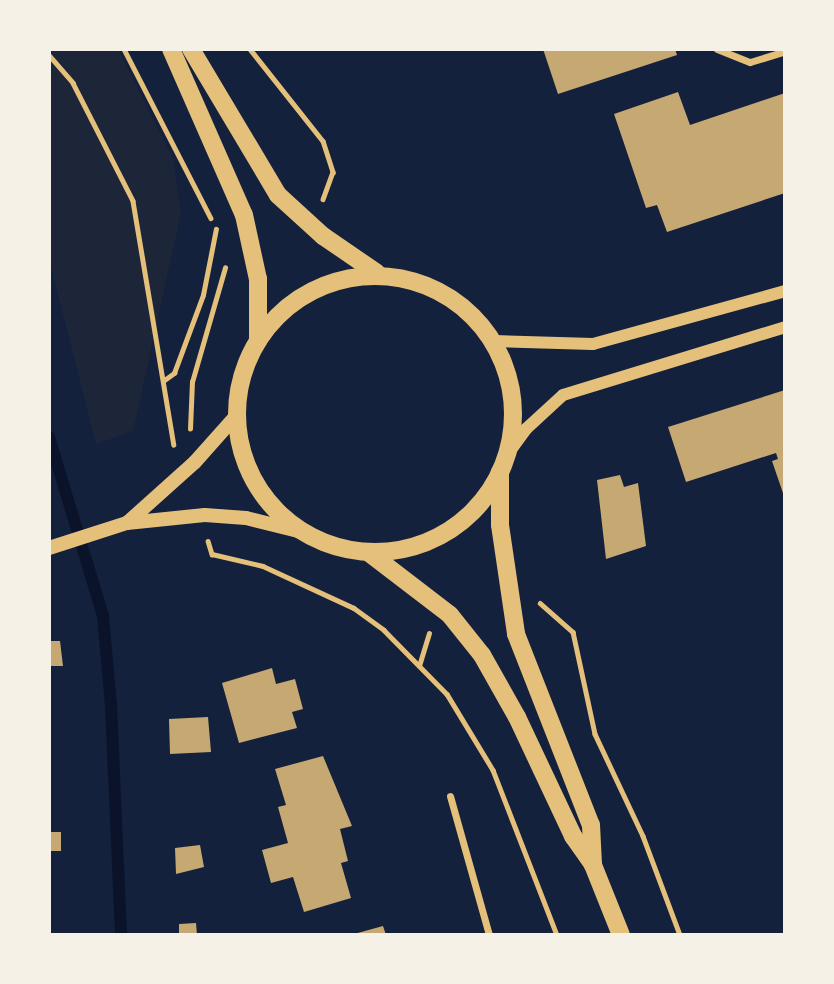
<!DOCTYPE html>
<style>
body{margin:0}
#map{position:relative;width:834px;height:984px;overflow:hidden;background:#14213d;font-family:"IBM Plex Sans",sans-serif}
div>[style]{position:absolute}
.green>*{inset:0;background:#1d2539}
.stream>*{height:12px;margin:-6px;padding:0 6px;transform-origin:6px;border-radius:6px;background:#0b132b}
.building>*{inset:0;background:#c6a872}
.path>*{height:4.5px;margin:-2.25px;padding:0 2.25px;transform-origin:2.25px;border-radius:2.25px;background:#e5c07b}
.minor>*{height:7px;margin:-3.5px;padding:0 3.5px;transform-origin:3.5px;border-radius:3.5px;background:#e5c07b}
.tertiary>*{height:12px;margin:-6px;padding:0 6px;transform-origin:6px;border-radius:6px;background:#e5c07b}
.secondary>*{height:14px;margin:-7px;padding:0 7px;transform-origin:7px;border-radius:7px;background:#e5c07b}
.primary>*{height:18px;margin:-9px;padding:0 9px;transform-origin:9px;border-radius:9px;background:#e5c07b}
.primary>.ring{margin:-9px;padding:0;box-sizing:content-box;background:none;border:18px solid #e5c07b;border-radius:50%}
span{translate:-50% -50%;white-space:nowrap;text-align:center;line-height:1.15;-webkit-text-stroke:7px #f6f1e7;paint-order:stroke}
.frame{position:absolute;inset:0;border:51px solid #f6f1e7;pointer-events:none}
</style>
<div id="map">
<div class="green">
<i style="clip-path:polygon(49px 49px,118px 49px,173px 159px,181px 213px,133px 431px,96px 444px,49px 259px)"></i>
</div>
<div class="stream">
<i style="left:49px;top:437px;width:187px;rotate:73.2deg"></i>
<i style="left:103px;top:616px;width:89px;rotate:84.9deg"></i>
<i style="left:111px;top:705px;width:230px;rotate:87.5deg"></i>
</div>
<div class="building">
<i style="clip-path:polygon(543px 49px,675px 49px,677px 55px,558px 94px)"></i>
<i style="clip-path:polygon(678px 92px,690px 125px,785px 93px,785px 193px,667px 232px,657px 205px,646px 208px,614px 114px)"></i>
<i style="clip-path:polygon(785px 390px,785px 499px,772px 461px,778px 459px,776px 453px,686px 482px,668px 427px)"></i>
<i style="clip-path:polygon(620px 475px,624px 487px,638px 483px,646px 546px,606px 559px,597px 480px)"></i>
<i style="clip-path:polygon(49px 641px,60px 641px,63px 666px,49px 666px)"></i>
<i style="clip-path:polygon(272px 668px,276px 684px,295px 679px,303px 709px,292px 712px,297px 728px,239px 743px,222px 683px)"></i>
<i style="clip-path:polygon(208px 717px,211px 752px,170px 754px,169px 719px)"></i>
<i style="clip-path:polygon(323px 756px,352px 826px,340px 829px,348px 861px,341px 863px,351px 898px,304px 912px,293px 877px,271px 883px,262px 850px,288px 843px,278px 807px,286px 805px,275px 769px)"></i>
<i style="clip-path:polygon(49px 832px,61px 832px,61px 851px,49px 851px)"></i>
<i style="clip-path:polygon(200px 845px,204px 867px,176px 874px,175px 848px)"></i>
<i style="clip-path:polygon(196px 923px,197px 935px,179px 935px,179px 924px)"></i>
<i style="clip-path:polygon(383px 926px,386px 935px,354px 935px,354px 934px)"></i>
</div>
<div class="path">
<i style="left:124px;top:49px;width:190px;rotate:62.8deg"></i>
<i style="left:250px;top:49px;width:117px;rotate:51.6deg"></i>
<i style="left:323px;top:141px;width:33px;rotate:72deg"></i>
<i style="left:333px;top:172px;width:29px;rotate:110deg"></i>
<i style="left:49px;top:55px;width:37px;rotate:49deg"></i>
<i style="left:73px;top:83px;width:132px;rotate:63deg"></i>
<i style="left:133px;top:201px;width:247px;rotate:80.5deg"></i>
<i style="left:163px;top:381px;width:14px;rotate:-36deg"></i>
<i style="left:174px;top:373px;width:83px;rotate:-69.6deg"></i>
<i style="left:203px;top:295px;width:67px;rotate:-78.9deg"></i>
<i style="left:190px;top:429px;width:47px;rotate:-87.6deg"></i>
<i style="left:192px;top:382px;width:119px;rotate:-73.9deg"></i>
<i style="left:208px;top:541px;width:14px;rotate:73deg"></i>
<i style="left:212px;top:554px;width:52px;rotate:13.2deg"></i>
<i style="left:263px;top:566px;width:100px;rotate:24.8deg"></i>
<i style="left:354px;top:608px;width:37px;rotate:36deg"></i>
<i style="left:384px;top:630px;width:90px;rotate:45.5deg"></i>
<i style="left:447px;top:694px;width:89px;rotate:58.8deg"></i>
<i style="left:493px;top:770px;width:177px;rotate:68.8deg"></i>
<i style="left:540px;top:603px;width:44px;rotate:41.3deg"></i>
<i style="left:573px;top:632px;width:104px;rotate:77.8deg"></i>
<i style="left:595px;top:734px;width:113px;rotate:64.8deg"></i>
<i style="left:643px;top:836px;width:106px;rotate:69.5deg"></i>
<i style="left:419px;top:666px;width:34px;rotate:-73deg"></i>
</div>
<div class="minor">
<i style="left:717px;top:49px;width:35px;rotate:22deg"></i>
<i style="left:750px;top:62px;width:37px;rotate:-17deg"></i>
<i style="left:450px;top:796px;width:144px;rotate:74.3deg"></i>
</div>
<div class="tertiary">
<i style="left:493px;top:341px;width:100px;rotate:1.7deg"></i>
<i style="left:593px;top:344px;width:199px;rotate:-15.4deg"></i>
<i style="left:505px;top:458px;width:36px;rotate:-54deg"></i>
<i style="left:526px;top:429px;width:50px;rotate:-42.6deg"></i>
<i style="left:563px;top:395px;width:232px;rotate:-17deg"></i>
</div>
<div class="secondary">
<i style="left:127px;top:523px;width:91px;rotate:-41.9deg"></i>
<i style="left:195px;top:462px;width:62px;rotate:-48.3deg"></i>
<i style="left:49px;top:548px;width:82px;rotate:-17.8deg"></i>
<i style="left:127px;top:523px;width:78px;rotate:-5.9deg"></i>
<i style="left:205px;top:515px;width:41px;rotate:4.2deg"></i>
<i style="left:246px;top:518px;width:58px;rotate:14deg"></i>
</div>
<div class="primary">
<i style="left:171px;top:49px;width:181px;rotate:66.3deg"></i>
<i style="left:244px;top:215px;width:66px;rotate:77.7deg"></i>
<i style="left:258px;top:279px;width:62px;rotate:90deg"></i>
<i style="left:191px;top:49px;width:170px;rotate:59.2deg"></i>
<i style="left:278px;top:195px;width:61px;rotate:42.3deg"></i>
<i style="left:323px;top:236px;width:65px;rotate:34.4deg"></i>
<i class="ring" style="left:237px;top:276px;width:258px;height:258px"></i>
<i style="left:500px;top:472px;width:53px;rotate:90deg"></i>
<i style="left:500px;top:525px;width:110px;rotate:81.6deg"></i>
<i style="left:516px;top:634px;width:205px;rotate:68.6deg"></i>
<i style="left:591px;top:825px;width:40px;rotate:87.1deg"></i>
<i style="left:368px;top:552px;width:103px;rotate:37.5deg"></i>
<i style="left:450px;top:615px;width:51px;rotate:51.3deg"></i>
<i style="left:482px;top:655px;width:71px;rotate:60.6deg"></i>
<i style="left:517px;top:717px;width:132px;rotate:64.8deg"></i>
<i style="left:573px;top:836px;width:35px;rotate:55deg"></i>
<i style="left:593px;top:865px;width:75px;rotate:68.2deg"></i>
</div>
<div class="frame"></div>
</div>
